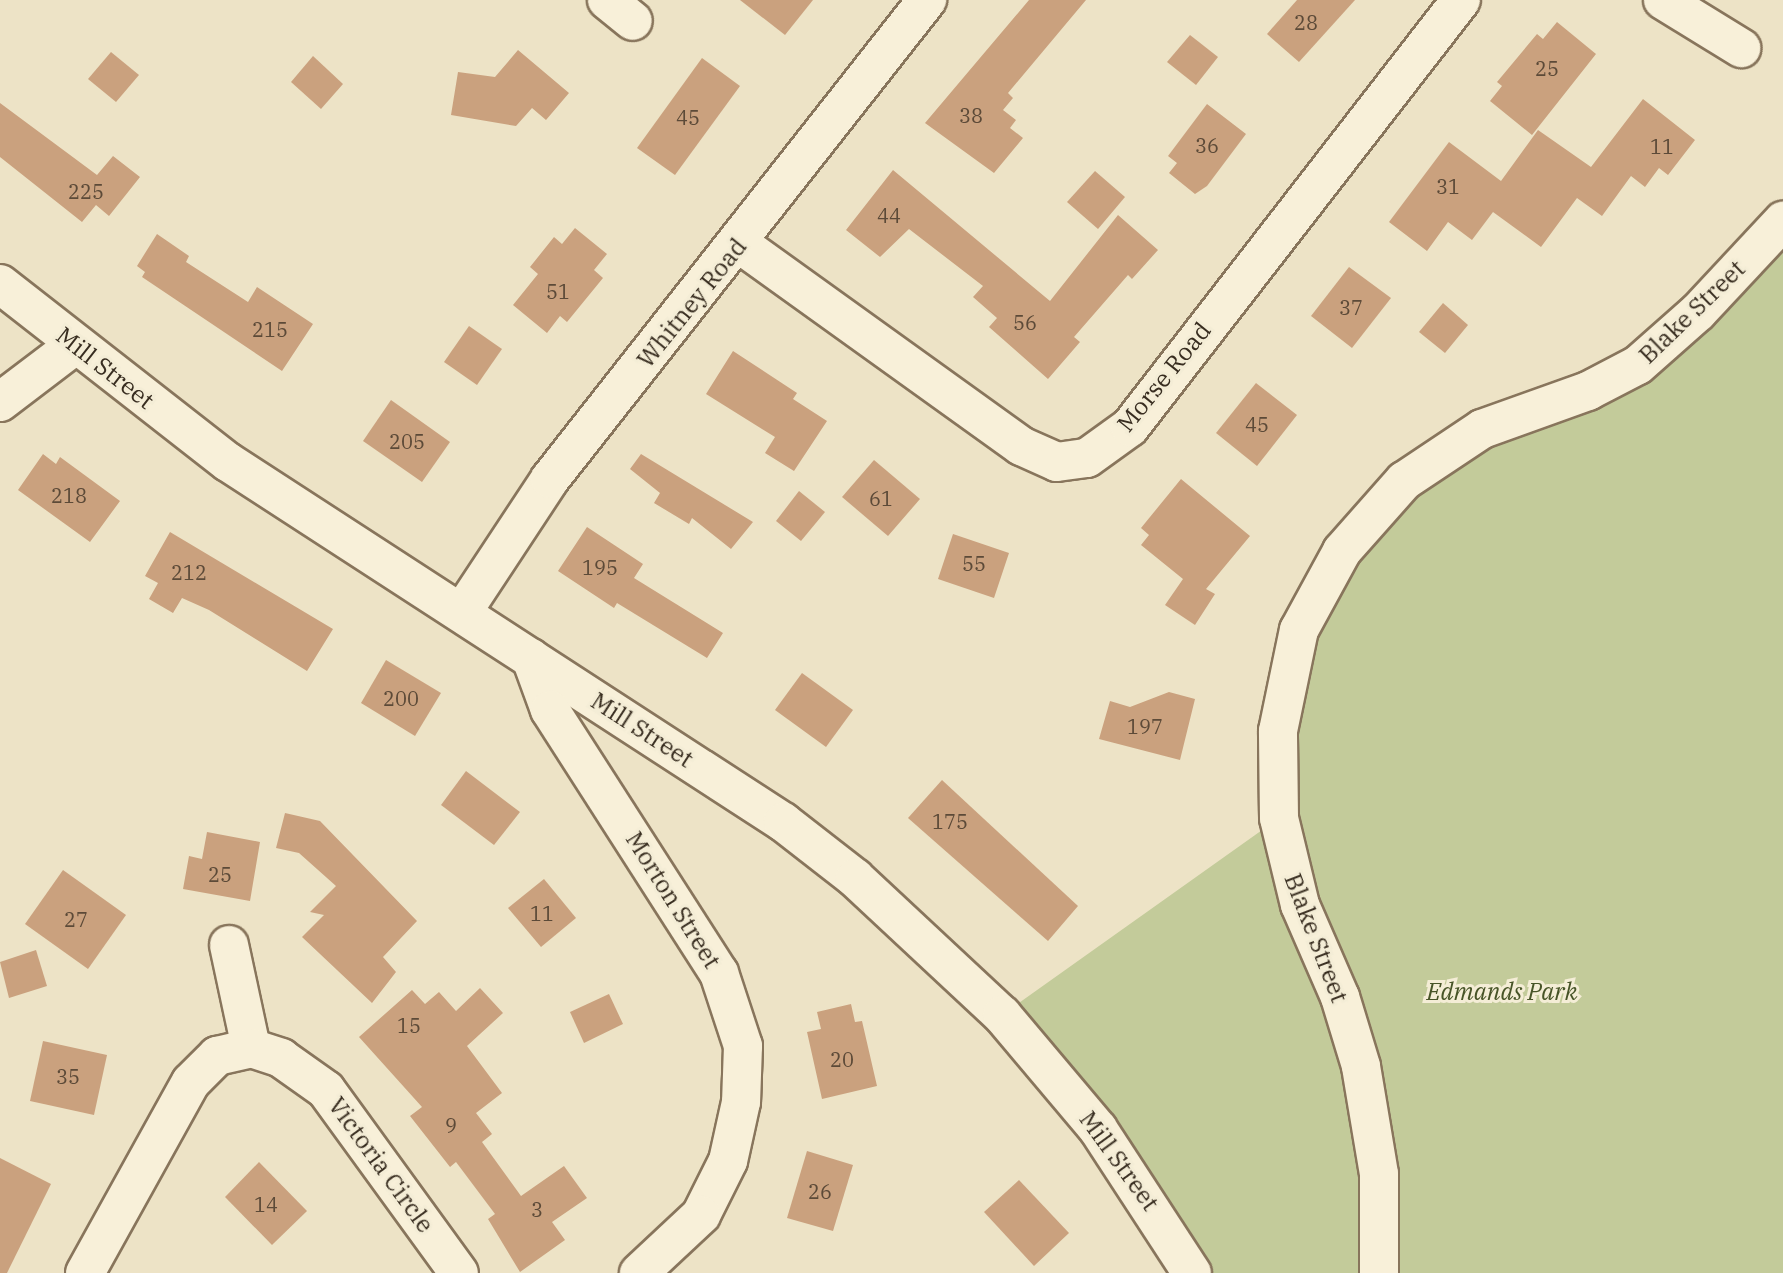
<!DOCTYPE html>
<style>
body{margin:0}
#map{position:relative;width:1783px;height:1273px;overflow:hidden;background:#ede3c6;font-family:"IBM Plex Serif",serif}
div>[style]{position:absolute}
.green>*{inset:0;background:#c3cb9a}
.building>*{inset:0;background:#caa17e}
.roads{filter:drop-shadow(2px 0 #88755c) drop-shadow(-2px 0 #88755c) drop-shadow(0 2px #88755c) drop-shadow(0 -2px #88755c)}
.minor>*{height:38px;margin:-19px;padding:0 19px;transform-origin:19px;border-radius:19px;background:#f8f0d9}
span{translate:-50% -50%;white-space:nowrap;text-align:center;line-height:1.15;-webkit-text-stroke:6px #f4edd6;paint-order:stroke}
.number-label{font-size:20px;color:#5c4a38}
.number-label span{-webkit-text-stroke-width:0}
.street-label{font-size:24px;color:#382d20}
.park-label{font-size:24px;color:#475427;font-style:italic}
</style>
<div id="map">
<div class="green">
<i style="clip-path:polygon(1783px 221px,1783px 1273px,1192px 1273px,1002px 1015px,1279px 818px,1284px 687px,1375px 509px,1574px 396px)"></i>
</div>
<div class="building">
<i style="clip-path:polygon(740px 0,813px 0,785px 35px)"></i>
<i style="clip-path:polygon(1029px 0,1086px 0,1008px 93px,1013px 98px,1003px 110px,1016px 120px,1010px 128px,1023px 138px,994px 173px,925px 123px)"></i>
<i style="clip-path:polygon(1297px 0,1355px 0,1299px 62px,1267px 34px)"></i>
<i style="clip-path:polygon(1557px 22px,1596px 54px,1532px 135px,1490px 101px,1502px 86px,1497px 82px,1537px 34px,1543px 39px)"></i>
<i style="clip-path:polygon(1190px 35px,1218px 57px,1196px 85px,1167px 62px)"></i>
<i style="clip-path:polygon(518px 50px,569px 93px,546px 120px,532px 108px,516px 126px,451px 115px,458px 72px,495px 77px)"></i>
<i style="clip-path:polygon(111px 52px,139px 75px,116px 102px,88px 79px)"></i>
<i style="clip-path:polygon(313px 56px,343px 84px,321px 109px,291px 82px)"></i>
<i style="clip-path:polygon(702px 58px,740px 86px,675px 175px,637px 148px)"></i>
<i style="clip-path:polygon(1643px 99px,1695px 140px,1668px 175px,1659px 168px,1645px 187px,1631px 176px,1602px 216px,1577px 198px,1541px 247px,1493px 212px,1472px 240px,1448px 222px,1427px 251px,1389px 222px,1449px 142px,1501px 181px,1538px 130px,1591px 167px)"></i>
<i style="clip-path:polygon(0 103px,97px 175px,113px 156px,140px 177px,109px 216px,96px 205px,82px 222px,0 157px)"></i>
<i style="clip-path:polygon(1207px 104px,1246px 134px,1207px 186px,1195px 194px,1169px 173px,1177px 163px,1168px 156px)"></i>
<i style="clip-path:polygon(893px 170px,1050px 301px,1118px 215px,1158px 250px,1132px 279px,1128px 275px,1074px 337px,1080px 342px,1048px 379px,989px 327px,997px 318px,973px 297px,983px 286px,909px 229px,880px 257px,846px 230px)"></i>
<i style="clip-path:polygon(1095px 171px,1125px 197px,1098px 229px,1067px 202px)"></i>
<i style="clip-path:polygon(575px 228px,607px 254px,594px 270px,603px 278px,567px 322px,560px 316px,547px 333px,513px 305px,538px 274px,530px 267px,554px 237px,562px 244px)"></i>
<i style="clip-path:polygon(157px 234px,189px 256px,186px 262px,248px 302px,257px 287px,313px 324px,282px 371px,142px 277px,145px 272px,137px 266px)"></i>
<i style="clip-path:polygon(1349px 267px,1391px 298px,1352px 348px,1311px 316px)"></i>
<i style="clip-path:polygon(1443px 303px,1468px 325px,1445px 353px,1419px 332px)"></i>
<i style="clip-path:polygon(469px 326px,502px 349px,477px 385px,444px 362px)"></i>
<i style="clip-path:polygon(733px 351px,797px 393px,793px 399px,827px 421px,794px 471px,765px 453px,775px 437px,706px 394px)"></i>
<i style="clip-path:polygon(1256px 383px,1297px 415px,1257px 466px,1216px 433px)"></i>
<i style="clip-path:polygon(391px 400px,450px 442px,422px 482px,363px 441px)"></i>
<i style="clip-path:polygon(43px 454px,56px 464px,60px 457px,120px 501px,90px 542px,18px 490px)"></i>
<i style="clip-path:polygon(641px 454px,753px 522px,731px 549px,692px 518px,689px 524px,654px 503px,660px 493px,630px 469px)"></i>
<i style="clip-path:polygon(874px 460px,920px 499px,888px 536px,842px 497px)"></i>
<i style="clip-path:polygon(1181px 479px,1250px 536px,1206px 589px,1215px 594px,1195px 625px,1165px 605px,1183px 579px,1141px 545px,1149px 535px,1141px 528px)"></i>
<i style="clip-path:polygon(799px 491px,825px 512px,801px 541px,776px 521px)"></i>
<i style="clip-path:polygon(587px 527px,643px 564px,634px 578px,723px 633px,707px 658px,617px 603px,614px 608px,558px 571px)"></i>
<i style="clip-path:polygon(170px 532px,333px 629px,307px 671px,209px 610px,182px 598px,173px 613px,149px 599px,158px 583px,145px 576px)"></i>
<i style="clip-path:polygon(953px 534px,1009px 553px,994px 598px,938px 579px)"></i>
<i style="clip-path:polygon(386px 660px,441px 693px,415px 736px,361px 703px)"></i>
<i style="clip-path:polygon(802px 673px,853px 710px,826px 747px,775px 710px)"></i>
<i style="clip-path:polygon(1169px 692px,1195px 699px,1180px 760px,1099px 739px,1110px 701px,1130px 707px)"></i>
<i style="clip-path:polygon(466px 771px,520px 812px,494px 845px,441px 805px)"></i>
<i style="clip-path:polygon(942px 780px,1078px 906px,1048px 941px,908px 818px)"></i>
<i style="clip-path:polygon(285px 813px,320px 821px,417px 921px,383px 957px,396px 972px,372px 1003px,302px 937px,324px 915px,310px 912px,336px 886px,299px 853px,276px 848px)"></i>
<i style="clip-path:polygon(207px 832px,260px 842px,250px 901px,183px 889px,189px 856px,202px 859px)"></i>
<i style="clip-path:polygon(63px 870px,126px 915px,88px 969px,25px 924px)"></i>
<i style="clip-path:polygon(544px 879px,576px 918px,541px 947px,508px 908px)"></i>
<i style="clip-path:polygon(36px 950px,47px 986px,9px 998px,0 962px)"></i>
<i style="clip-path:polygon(480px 988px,503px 1013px,467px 1046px,502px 1093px,476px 1113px,492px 1134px,482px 1142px,521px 1196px,564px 1166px,587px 1198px,552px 1222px,565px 1240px,520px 1272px,488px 1219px,495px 1214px,456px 1162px,450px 1167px,410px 1116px,422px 1107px,359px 1037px,412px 990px,425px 1004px,439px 992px,456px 1011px)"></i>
<i style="clip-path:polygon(609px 994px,623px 1024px,584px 1043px,570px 1012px)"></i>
<i style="clip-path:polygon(851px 1004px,855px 1022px,862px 1021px,877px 1086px,822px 1099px,807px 1032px,821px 1029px,817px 1012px)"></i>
<i style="clip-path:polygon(43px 1041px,107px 1055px,94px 1115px,30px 1101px)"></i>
<i style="clip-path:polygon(807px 1151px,853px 1165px,833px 1231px,787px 1218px)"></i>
<i style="clip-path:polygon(0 1158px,51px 1184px,7px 1273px,0 1273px)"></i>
<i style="clip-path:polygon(259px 1162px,307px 1211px,272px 1245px,225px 1197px)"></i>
<i style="clip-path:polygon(1019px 1180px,1069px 1233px,1034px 1266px,984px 1212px)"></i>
</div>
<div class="roads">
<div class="minor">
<i style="left:607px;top:0;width:33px;rotate:39deg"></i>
<i style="left:1663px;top:0;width:92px;rotate:31.6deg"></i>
<i style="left:740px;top:244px;width:346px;rotate:35.7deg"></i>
<i style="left:1021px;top:446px;width:39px;rotate:24deg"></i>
<i style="left:1057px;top:462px;width:30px;rotate:-8deg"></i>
<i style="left:1087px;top:458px;width:53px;rotate:-35.8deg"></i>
<i style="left:1130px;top:427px;width:540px;rotate:-52.22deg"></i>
<i style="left:0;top:284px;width:289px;rotate:38deg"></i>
<i style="left:228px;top:462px;width:662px;rotate:32.97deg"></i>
<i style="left:783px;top:822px;width:91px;rotate:37.9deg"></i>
<i style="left:855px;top:878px;width:201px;rotate:43deg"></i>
<i style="left:1002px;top:1015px;width:149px;rotate:49.9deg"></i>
<i style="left:1098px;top:1129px;width:172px;rotate:56.9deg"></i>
<i style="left:0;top:402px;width:94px;rotate:-37.2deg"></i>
<i style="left:463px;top:611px;width:158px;rotate:-56.6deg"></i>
<i style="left:550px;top:479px;width:610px;rotate:-51.8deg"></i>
<i style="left:531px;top:658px;width:55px;rotate:69.9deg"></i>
<i style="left:550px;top:710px;width:313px;rotate:57.3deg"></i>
<i style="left:719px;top:973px;width:77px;rotate:71.8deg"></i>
<i style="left:743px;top:1046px;width:56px;rotate:92deg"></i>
<i style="left:741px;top:1102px;width:60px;rotate:102.4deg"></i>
<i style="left:728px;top:1161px;width:60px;rotate:116.6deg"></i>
<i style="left:701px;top:1215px;width:85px;rotate:136.9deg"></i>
<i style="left:229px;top:945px;width:105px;rotate:77.9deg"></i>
<i style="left:85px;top:1273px;width:218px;rotate:-61deg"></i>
<i style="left:191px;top:1082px;width:37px;rotate:-45deg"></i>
<i style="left:217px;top:1056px;width:35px;rotate:-13deg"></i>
<i style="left:251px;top:1048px;width:32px;rotate:18deg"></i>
<i style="left:281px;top:1058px;width:55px;rotate:35.4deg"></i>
<i style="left:326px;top:1090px;width:226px;rotate:54deg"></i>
<i style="left:1379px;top:1273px;width:99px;rotate:-90deg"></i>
<i style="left:1379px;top:1174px;width:109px;rotate:-99.5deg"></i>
<i style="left:1361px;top:1066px;width:72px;rotate:-106.9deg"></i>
<i style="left:1340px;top:997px;width:100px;rotate:-113.5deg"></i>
<i style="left:1300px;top:905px;width:89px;rotate:-103.6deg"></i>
<i style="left:1279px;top:818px;width:87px;rotate:-90.7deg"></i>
<i style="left:1278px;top:731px;width:103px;rotate:-78.3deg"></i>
<i style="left:1299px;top:630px;width:90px;rotate:-61.4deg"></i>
<i style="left:1342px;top:551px;width:94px;rotate:-48.5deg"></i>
<i style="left:1404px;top:481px;width:94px;rotate:-33.7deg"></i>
<i style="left:1482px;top:429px;width:113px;rotate:-19.7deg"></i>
<i style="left:1588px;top:391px;width:56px;rotate:-27.5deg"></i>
<i style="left:1638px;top:365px;width:80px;rotate:-41.5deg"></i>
<i style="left:1698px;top:312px;width:125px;rotate:-47deg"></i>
</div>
</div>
<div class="number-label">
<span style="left:1306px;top:22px">28</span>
<span style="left:1547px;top:68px">25</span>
<span style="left:971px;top:115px">38</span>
<span style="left:688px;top:117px">45</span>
<span style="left:1207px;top:145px">36</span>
<span style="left:1662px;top:146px">11</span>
<span style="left:1448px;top:186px">31</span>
<span style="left:86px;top:191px">225</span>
<span style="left:889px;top:215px">44</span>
<span style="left:558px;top:291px">51</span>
<span style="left:1351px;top:307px">37</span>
<span style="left:1025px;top:322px">56</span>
<span style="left:270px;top:329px">215</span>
<span style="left:1257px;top:424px">45</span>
<span style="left:407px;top:441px">205</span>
<span style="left:69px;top:495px">218</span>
<span style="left:881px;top:498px">61</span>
<span style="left:974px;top:563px">55</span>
<span style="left:600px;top:567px">195</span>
<span style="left:189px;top:572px">212</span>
<span style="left:401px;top:698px">200</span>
<span style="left:1145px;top:726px">197</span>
<span style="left:950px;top:821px">175</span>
<span style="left:220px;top:874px">25</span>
<span style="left:542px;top:913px">11</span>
<span style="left:76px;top:919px">27</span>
<span style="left:409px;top:1025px">15</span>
<span style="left:842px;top:1059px">20</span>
<span style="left:68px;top:1076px">35</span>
<span style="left:451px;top:1125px">9</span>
<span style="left:820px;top:1191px">26</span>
<span style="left:266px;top:1204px">14</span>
<span style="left:537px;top:1209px">3</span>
</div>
<div class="street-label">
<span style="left:692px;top:303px;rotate:-51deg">Whitney Road</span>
<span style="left:1692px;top:312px;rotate:-44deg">Blake Street</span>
<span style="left:105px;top:368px;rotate:38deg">Mill Street</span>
<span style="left:1164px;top:377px;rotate:-51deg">Morse Road</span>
<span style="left:642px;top:730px;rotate:33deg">Mill Street</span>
<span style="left:673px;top:900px;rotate:58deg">Morton Street</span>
<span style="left:1316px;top:938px;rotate:69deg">Blake Street</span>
<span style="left:1119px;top:1161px;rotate:54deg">Mill Street</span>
<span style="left:381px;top:1165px;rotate:54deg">Victoria Circle</span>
</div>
<div class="park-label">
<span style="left:1502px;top:992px">Edmands Park</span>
</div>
</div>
